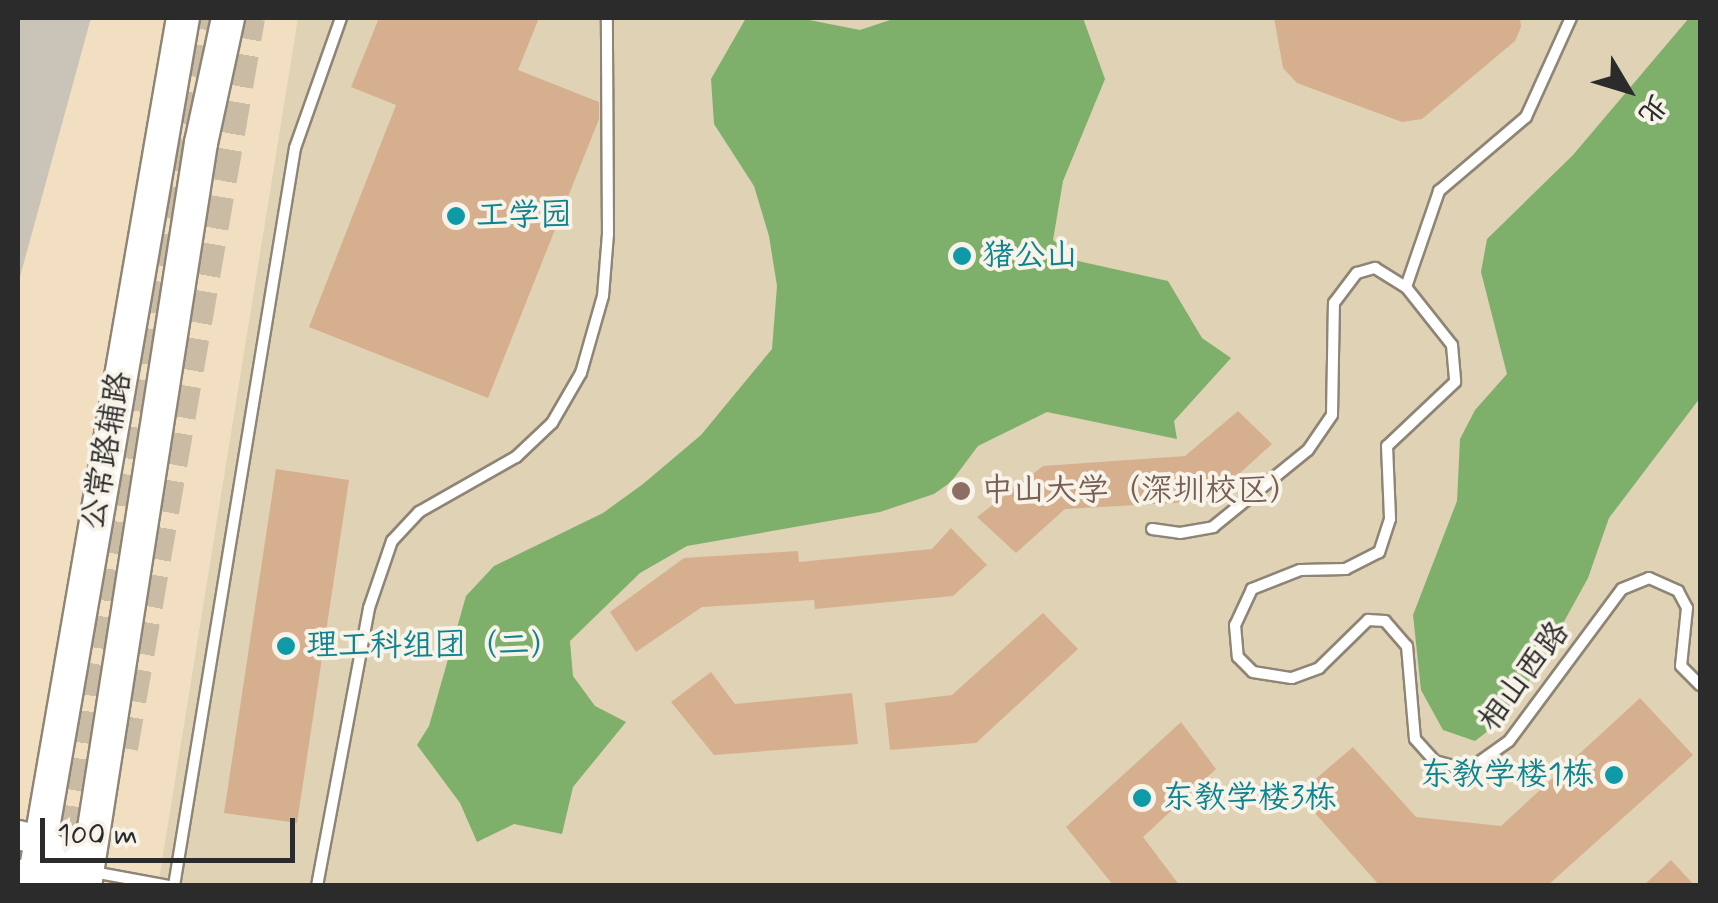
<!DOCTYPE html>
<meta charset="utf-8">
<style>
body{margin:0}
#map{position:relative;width:1718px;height:903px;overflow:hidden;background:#f2dfc2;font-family:Mynerve,"LXGW WenKai TC",sans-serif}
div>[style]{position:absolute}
.built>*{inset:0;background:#e0d2b4}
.industrial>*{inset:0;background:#c9c3b8}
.forest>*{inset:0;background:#7fb06b}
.building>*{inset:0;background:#d6b08e}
.trunk-tunnel>*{height:32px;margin-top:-16px;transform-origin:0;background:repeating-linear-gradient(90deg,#cabba4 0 32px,transparent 0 48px)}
.roads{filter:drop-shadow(2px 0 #8e8576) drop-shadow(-2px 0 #8e8576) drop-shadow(0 2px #8e8576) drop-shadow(0 -2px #8e8576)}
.service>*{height:10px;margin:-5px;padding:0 5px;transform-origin:5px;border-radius:5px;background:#fff}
.secondary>*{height:28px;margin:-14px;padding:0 14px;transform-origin:14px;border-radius:14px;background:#fff}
.primary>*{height:32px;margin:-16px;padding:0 16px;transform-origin:16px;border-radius:16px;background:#fff}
.dots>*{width:28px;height:28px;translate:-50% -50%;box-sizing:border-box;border:5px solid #f7f3e8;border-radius:50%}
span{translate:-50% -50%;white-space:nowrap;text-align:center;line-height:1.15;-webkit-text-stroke:8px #f7f3e8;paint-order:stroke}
.culture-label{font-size:32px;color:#0d838f}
.left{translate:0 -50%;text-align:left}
.right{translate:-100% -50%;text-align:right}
.street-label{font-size:32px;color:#2b2b2b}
.education-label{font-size:32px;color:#785e54}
.frame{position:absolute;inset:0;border:20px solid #2b2b2b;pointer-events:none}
.north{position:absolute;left:1578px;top:40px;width:100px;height:100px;-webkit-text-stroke:8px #f7f3e8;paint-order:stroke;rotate:128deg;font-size:28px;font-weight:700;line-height:40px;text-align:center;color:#2b2b2b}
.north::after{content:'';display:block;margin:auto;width:35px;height:45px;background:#2b2b2b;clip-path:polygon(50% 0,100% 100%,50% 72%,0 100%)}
.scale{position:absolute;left:40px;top:818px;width:255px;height:45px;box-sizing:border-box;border:5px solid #2b2b2b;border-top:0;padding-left:12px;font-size:30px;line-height:35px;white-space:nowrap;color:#2b2b2b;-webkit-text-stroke:8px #f7f3e8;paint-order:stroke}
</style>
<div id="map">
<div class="built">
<i style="clip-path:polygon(298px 18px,1700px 18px,1700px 885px,158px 886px)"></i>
</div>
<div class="industrial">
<i style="clip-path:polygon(18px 18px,91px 18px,18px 284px)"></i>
</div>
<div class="forest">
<i style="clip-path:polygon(746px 18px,799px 18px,860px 30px,896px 18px,1083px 18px,1105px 79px,1063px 181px,1053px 240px,1078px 261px,1168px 281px,1202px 338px,1231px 358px,1174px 421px,1177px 439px,1047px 412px,978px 446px,951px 482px,934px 494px,880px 512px,687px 546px,640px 573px,570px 641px,573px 676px,595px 706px,626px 722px,573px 787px,562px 834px,514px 824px,477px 842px,460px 803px,417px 745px,429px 726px,466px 596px,494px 566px,603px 513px,643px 484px,701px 435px,772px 349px,777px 286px,769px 236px,754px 186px,714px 124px,711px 79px)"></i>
<i style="clip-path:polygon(1689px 18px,1700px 18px,1700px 398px,1609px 518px,1588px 578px,1539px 667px,1501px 721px,1475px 741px,1443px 730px,1421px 690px,1413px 615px,1457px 501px,1460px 439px,1475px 410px,1507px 374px,1481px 272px,1487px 239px,1573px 155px)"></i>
</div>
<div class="building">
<i style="clip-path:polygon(379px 18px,539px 18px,518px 70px,599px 102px,599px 119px,488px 398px,309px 327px,396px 105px,351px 87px)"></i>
<i style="clip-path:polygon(1274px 18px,1520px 18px,1521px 27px,1515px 41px,1422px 119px,1402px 122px,1297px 83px,1283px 68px)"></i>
<i style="clip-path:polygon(1238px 411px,1272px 444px,1209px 501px,1065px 509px,1016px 553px,977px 517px,1043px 466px,1185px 456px)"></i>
<i style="clip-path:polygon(276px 469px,349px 480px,297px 823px,224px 813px)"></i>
<i style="clip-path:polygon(951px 528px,987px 565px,953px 596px,815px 609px,814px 600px,702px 607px,636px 652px,610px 612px,684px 558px,798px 551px,799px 562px,932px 549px)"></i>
<i style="clip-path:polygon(1043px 613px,1078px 649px,976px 743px,890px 750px,885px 703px,952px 695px)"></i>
<i style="clip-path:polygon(711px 672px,735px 704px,852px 693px,858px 744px,714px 755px,671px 702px)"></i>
<i style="clip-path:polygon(1640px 698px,1693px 755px,1547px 886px,1380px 886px,1298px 794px,1353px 747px,1416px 817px,1501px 826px)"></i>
<i style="clip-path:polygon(1181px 722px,1216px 769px,1143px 837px,1180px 886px,1114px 886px,1066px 827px)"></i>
<i style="clip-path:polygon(1671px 860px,1695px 886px,1643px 886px)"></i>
</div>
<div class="trunk-tunnel">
<i style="left:122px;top:748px;width:741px;rotate:-80.13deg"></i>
<i style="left:66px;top:886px;width:532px;rotate:-81.67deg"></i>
<i style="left:143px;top:360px;width:347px;rotate:-80.2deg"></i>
</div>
<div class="roads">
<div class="service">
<i style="left:1406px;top:287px;width:102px;rotate:-71deg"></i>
<i style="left:1439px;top:191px;width:114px;rotate:-40.4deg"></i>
<i style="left:1526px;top:117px;width:109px;rotate:-65.6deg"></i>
<i style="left:1152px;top:529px;width:28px;rotate:8deg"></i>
<i style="left:1180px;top:533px;width:34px;rotate:-10deg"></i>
<i style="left:1213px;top:527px;width:122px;rotate:-39deg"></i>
<i style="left:1308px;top:450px;width:42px;rotate:-55.6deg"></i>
<i style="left:1332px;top:415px;width:112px;rotate:-89deg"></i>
<i style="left:1334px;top:303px;width:38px;rotate:-53deg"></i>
<i style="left:1357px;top:273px;width:19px;rotate:-16deg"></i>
<i style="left:1375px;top:268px;width:36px;rotate:32deg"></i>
<i style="left:1406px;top:287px;width:74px;rotate:51.6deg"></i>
<i style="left:1452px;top:345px;width:37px;rotate:85deg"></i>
<i style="left:1455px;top:382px;width:93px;rotate:136.7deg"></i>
<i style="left:1387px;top:446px;width:73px;rotate:87.6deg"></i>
<i style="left:1390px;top:519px;width:35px;rotate:108deg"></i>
<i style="left:1379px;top:552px;width:37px;rotate:153deg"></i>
<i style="left:1346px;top:569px;width:46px;rotate:178.8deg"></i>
<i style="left:1300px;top:570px;width:52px;rotate:158.4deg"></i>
<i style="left:1252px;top:589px;width:40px;rotate:115deg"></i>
<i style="left:1235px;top:625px;width:32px;rotate:85deg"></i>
<i style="left:1238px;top:657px;width:21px;rotate:45deg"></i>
<i style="left:1253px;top:672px;width:39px;rotate:9deg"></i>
<i style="left:1292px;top:678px;width:29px;rotate:-20deg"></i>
<i style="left:1319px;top:668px;width:69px;rotate:-44.4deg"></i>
<i style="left:1368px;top:620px;width:17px;rotate:3deg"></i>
<i style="left:1385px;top:621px;width:33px;rotate:49deg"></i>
<i style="left:1407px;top:646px;width:93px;rotate:85.1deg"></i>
<i style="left:1415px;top:739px;width:30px;rotate:48deg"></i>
<i style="left:1435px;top:761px;width:34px;rotate:15deg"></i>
<i style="left:1468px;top:770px;width:50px;rotate:-35.3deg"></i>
<i style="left:1509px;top:741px;width:189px;rotate:-53.4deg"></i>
<i style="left:1622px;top:589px;width:29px;rotate:-22deg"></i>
<i style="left:1649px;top:578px;width:32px;rotate:24deg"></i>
<i style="left:1678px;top:591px;width:19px;rotate:62deg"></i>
<i style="left:1687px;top:608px;width:58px;rotate:95.9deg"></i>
<i style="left:1681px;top:666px;width:27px;rotate:45deg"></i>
<i style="left:93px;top:872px;width:77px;rotate:10.4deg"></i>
<i style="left:174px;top:886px;width:748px;rotate:-80.69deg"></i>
<i style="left:295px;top:148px;width:138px;rotate:-70.5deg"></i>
<i style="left:317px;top:886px;width:283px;rotate:-79.4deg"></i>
<i style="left:369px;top:608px;width:71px;rotate:-71.1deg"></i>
<i style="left:392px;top:541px;width:40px;rotate:-47deg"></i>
<i style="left:419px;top:512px;width:112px;rotate:-29.6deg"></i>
<i style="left:516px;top:457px;width:50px;rotate:-43.4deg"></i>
<i style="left:552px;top:423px;width:58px;rotate:-59.9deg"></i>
<i style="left:581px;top:373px;width:80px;rotate:-74.1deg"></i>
<i style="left:603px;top:296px;width:62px;rotate:-85.4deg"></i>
<i style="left:608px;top:234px;width:216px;rotate:-90.3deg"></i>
</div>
<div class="secondary">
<i style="left:18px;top:835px;width:23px;rotate:13deg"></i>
<i style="left:40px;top:840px;width:56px;rotate:33.4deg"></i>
<i style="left:18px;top:874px;width:69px;rotate:-2.5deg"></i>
</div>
<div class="primary">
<i style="left:33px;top:886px;width:881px;rotate:-80.2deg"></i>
<i style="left:85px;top:886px;width:752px;rotate:-81.13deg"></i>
<i style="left:201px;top:143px;width:128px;rotate:-77.8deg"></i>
</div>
</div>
<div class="dots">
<i style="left:456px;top:216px;background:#0f9aa8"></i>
<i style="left:962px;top:256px;background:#0f9aa8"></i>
<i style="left:961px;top:491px;background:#8d6e63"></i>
<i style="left:286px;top:646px;background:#0f9aa8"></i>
<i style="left:1614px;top:775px;background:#0f9aa8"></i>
<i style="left:1142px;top:798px;background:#0f9aa8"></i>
</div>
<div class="culture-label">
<span class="left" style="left:476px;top:216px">工学园</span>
<span class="left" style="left:982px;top:256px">猪公山</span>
<span class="left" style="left:306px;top:646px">理工科组团（二）</span>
<span class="right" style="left:1594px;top:775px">东教学楼1栋</span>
<span class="left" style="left:1162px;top:798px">东教学楼3栋</span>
</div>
<div class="street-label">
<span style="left:107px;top:451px;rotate:-80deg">公常路辅路</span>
<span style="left:1524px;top:677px;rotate:-53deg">相山西路</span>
</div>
<div class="education-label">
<span class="left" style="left:981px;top:491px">中山大学（深圳校区）</span>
</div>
<div class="frame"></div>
<div class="north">北</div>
<div class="scale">100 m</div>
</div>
